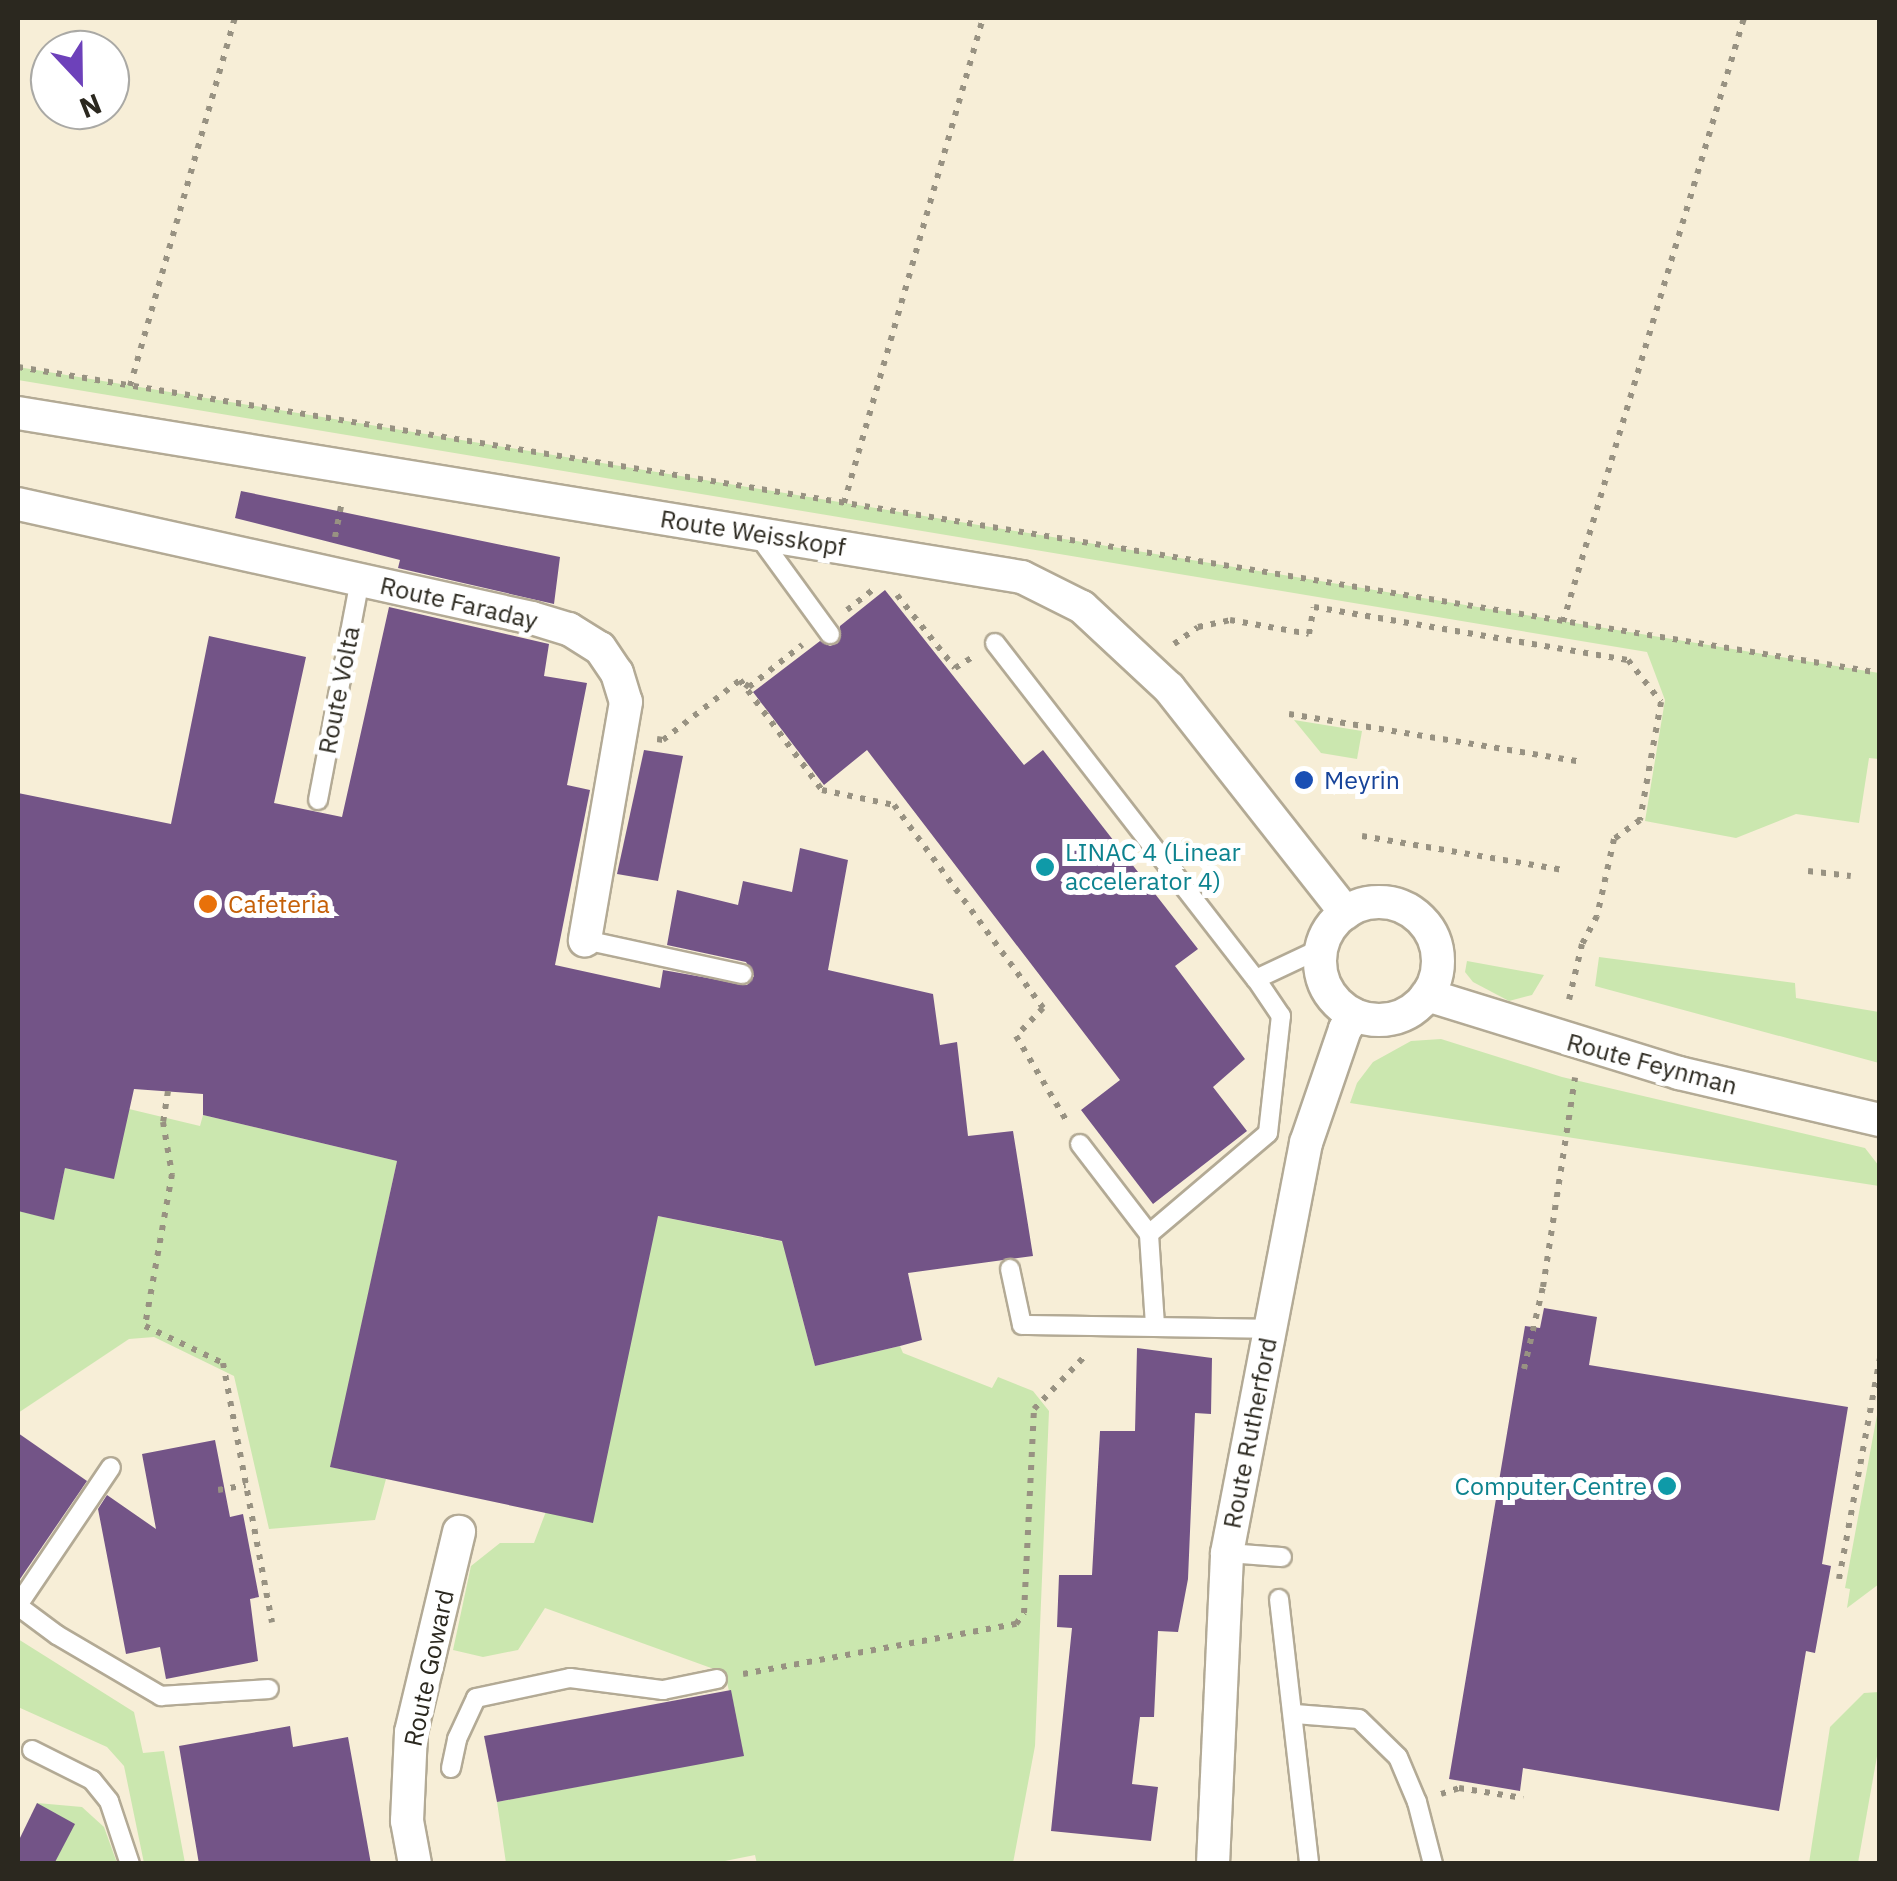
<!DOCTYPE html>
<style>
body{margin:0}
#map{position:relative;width:1897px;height:1881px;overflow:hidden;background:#f7eed7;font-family:"IBM Plex Sans",sans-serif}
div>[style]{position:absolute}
.green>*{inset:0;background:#cbe7af}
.building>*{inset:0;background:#735487}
.path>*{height:6px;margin-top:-3px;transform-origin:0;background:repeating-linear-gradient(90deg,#989282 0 5px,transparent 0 13px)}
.roads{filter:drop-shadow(2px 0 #b3aa95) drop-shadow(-2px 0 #b3aa95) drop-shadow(0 2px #b3aa95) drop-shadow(0 -2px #b3aa95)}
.service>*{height:18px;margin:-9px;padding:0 9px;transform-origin:9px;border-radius:9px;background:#fff}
.minor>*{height:32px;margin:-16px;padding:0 16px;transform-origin:16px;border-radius:16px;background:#fff}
.minor>.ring{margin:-16px;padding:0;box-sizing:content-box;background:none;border:32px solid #fff;border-radius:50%}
.dots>*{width:28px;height:28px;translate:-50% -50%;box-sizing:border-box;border:5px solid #fff;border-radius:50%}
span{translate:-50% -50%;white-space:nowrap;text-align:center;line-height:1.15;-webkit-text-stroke:10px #fff;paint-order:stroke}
.street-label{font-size:25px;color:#2b281f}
.transit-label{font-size:25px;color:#164399}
.left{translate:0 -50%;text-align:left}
.culture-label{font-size:25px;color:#0d838f}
.right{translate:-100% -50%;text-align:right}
.food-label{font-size:25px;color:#c56008}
.frame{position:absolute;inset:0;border:20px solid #2b281f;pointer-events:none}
.north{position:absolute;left:30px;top:30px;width:100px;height:100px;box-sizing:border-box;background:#fff;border:2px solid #aaa9a5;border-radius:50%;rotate:158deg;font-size:28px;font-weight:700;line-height:40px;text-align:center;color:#2b281f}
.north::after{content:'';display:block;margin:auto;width:35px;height:45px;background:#6d41ba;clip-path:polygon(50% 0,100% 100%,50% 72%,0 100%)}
</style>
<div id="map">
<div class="green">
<i style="clip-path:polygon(18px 367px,1879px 673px,1879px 759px,1869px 758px,1859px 823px,1796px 814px,1736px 838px,1645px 821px,1665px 700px,1647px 652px,18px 380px)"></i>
<i style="clip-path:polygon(1294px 720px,1362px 731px,1357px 759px,1321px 753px)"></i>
<i style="clip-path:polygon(1599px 957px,1795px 983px,1796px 998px,1879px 1012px,1879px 1063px,1595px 986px)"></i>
<i style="clip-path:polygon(1467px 961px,1544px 975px,1532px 995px,1509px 1001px,1473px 982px,1465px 972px)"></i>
<i style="clip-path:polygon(1441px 1039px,1562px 1077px,1865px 1148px,1879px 1166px,1879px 1186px,1350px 1103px,1357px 1083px,1373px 1062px,1411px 1041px)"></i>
<i style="clip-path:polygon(129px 1109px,200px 1126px,203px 1115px,397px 1161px,331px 1467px,386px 1479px,375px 1520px,269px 1529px,234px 1376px,154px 1337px,129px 1339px,18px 1413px,18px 1211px,54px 1219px,65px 1168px)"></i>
<i style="clip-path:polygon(658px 1216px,804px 1246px,787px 1260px,815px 1366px,900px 1346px,903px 1353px,992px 1388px,998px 1377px,1033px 1391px,1049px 1411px,1035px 1746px,1013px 1863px,757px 1864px,755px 1855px,710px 1864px,506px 1863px,497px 1802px,743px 1755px,725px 1673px,545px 1608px,518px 1650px,483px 1657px,453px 1650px,471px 1566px,500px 1543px,534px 1543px)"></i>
<i style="clip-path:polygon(1877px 1415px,1879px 1584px,1847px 1608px,1850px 1589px,1845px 1588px)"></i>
<i style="clip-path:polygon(18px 1639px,134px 1712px,143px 1753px,164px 1751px,185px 1863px,144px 1863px,124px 1766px,107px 1747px,18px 1707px)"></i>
<i style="clip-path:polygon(1879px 1692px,1879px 1745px,1858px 1863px,1809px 1863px,1830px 1727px,1864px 1693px)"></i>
<i style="clip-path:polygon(37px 1803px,82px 1807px,104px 1827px,117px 1863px,54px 1863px)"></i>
</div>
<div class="building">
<i style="clip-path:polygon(241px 491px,560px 557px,554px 604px,398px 568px,400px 560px,235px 518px)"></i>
<i style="clip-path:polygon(885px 590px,1024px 765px,1043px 750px,1198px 949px,1175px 966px,1245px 1059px,1213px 1087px,1247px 1131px,1153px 1204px,1081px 1110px,1120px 1080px,867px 750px,824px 785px,753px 692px,820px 641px,830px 646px,838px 643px,840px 626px)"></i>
<i style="clip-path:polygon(389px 607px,549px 644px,544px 676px,587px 683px,567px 785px,590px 790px,555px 965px,660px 988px,663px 970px,747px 985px,754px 976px,746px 962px,667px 945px,677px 890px,738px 905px,743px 881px,792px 892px,800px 848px,848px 860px,828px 970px,933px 994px,940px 1045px,957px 1042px,968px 1136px,1013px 1131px,1033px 1256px,908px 1273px,922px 1340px,900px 1346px,815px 1366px,782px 1241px,658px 1216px,593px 1523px,330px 1467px,397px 1161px,203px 1115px,203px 1094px,134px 1089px,114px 1179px,65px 1168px,54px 1220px,18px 1211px,18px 793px,171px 824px,209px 636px,306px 657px,274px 803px,342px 817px)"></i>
<i style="clip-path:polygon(644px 750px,683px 756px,658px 881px,617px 874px)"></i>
<i style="clip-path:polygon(1544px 1308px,1597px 1317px,1589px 1365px,1848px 1407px,1822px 1564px,1831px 1566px,1815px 1653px,1806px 1651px,1779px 1811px,1523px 1768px,1520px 1791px,1449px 1779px,1525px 1326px,1540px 1328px)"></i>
<i style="clip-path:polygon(1137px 1348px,1212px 1358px,1211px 1414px,1195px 1413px,1188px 1579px,1178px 1632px,1158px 1631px,1154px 1717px,1140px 1717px,1132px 1784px,1158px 1787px,1151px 1841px,1051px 1831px,1072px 1628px,1057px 1627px,1059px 1575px,1092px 1575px,1100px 1431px,1135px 1431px)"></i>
<i style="clip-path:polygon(18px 1433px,87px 1481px,18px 1582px)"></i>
<i style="clip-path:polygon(215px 1440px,230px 1517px,243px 1514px,259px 1597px,250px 1599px,258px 1661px,166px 1679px,160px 1647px,126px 1654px,98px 1509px,107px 1495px,156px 1529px,142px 1454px)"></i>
<i style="clip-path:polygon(731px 1690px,744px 1756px,497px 1802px,484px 1736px)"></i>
<i style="clip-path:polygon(290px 1726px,293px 1747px,348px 1737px,371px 1864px,199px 1864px,179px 1746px)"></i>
<i style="clip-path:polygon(37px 1803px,75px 1824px,54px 1864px,18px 1864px,18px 1842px)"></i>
</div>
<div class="path">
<i style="left:18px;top:367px;width:1887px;rotate:9.33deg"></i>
<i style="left:130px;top:386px;width:383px;rotate:-74.1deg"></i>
<i style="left:844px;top:503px;width:505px;rotate:-74.01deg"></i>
<i style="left:335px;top:537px;width:38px;rotate:-79deg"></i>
<i style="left:897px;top:595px;width:93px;rotate:51.5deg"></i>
<i style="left:955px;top:668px;width:19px;rotate:-32deg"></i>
<i style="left:847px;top:610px;width:33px;rotate:-38deg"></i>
<i style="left:1563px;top:622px;width:631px;rotate:-73.32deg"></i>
<i style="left:1174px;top:644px;width:29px;rotate:-35deg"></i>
<i style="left:1198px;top:627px;width:33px;rotate:-12deg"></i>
<i style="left:1230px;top:620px;width:80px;rotate:10deg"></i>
<i style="left:1309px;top:634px;width:27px;rotate:-80deg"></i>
<i style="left:1314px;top:607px;width:318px;rotate:9.6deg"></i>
<i style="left:1628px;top:660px;width:53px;rotate:51.8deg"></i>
<i style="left:1661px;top:702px;width:120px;rotate:100.1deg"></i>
<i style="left:1640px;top:820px;width:32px;rotate:144deg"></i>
<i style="left:1614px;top:839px;width:79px;rotate:102.4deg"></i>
<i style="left:1597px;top:916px;width:32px;rotate:118deg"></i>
<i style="left:1582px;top:944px;width:57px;rotate:103.1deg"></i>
<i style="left:740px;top:680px;width:137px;rotate:53.3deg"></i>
<i style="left:822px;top:790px;width:74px;rotate:11.8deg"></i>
<i style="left:894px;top:805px;width:252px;rotate:53.7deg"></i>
<i style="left:1043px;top:1008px;width:39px;rotate:134deg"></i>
<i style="left:1016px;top:1036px;width:98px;rotate:59.2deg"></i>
<i style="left:745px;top:684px;width:5px;rotate:37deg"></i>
<i style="left:749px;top:687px;width:68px;rotate:-38.4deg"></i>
<i style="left:1289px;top:714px;width:296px;rotate:9.3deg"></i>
<i style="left:657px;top:739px;width:6px;rotate:9deg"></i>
<i style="left:663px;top:740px;width:98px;rotate:-37.9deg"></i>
<i style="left:1362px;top:836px;width:204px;rotate:9.6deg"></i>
<i style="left:1808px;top:871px;width:43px;rotate:6.6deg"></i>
<i style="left:168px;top:1091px;width:31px;rotate:99deg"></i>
<i style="left:163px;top:1122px;width:53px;rotate:80.2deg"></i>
<i style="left:172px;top:1174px;width:154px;rotate:100.1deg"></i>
<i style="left:145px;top:1326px;width:86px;rotate:25.4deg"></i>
<i style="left:223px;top:1363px;width:264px;rotate:79.3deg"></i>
<i style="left:1524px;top:1369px;width:84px;rotate:-77deg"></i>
<i style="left:1543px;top:1287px;width:212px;rotate:-81.3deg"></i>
<i style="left:218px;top:1490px;width:28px;rotate:-10deg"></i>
<i style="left:1839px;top:1579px;width:226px;rotate:-79.5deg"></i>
<i style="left:743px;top:1674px;width:278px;rotate:-10.4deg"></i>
<i style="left:1016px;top:1624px;width:14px;rotate:-54deg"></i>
<i style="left:1024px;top:1613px;width:204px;rotate:-87.2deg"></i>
<i style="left:1034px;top:1409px;width:72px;rotate:-46.1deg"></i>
<i style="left:1441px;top:1794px;width:19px;rotate:-18deg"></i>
<i style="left:1459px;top:1788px;width:65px;rotate:8.9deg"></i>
</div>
<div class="roads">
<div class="service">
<i style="left:757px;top:534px;width:124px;rotate:53.9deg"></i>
<i style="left:995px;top:643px;width:425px;rotate:52.2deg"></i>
<i style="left:1256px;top:979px;width:73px;rotate:-25.2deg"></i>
<i style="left:318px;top:800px;width:224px;rotate:-79.2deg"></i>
<i style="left:585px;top:940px;width:161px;rotate:12.2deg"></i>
<i style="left:1080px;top:1144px;width:113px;rotate:52.5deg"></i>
<i style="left:1010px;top:1269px;width:57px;rotate:77.9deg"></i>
<i style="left:1022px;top:1325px;width:248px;rotate:0.9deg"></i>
<i style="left:1155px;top:1325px;width:91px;rotate:-93.8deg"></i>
<i style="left:1149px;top:1234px;width:156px;rotate:-40.3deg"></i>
<i style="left:1268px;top:1133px;width:118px;rotate:-83.7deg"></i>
<i style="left:1281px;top:1016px;width:45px;rotate:-124deg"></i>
<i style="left:1227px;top:1553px;width:55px;rotate:4.2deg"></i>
<i style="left:1279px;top:1599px;width:265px;rotate:83.5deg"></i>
<i style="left:18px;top:1605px;width:166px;rotate:-56deg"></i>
<i style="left:18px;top:1606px;width:49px;rotate:36.6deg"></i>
<i style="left:57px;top:1635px;width:121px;rotate:30.4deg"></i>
<i style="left:161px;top:1696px;width:108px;rotate:-3.7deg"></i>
<i style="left:1295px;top:1714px;width:64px;rotate:4.5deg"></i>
<i style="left:1359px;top:1719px;width:54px;rotate:44.3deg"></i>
<i style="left:1398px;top:1757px;width:49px;rotate:67.1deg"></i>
<i style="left:1417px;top:1802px;width:64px;rotate:75.5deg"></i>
<i style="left:32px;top:1750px;width:67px;rotate:26.6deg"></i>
<i style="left:92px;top:1780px;width:27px;rotate:51deg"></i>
<i style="left:109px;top:1801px;width:66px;rotate:71.6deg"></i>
<i style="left:451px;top:1768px;width:30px;rotate:-78deg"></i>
<i style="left:457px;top:1739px;width:45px;rotate:-65.1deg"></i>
<i style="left:476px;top:1698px;width:96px;rotate:-12deg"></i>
<i style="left:570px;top:1678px;width:94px;rotate:7.4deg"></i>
<i style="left:663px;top:1690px;width:55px;rotate:-11.5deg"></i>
</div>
<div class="minor">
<i style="left:18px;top:413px;width:1017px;rotate:9.28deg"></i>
<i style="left:1022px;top:577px;width:67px;rotate:26.6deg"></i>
<i style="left:1082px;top:607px;width:119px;rotate:43deg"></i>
<i style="left:1169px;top:688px;width:286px;rotate:51.8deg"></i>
<i style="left:18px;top:504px;width:526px;rotate:12.51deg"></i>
<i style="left:532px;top:618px;width:39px;rotate:17deg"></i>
<i style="left:569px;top:629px;width:36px;rotate:32deg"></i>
<i style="left:600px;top:648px;width:30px;rotate:56deg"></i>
<i style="left:617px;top:673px;width:30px;rotate:73deg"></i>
<i style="left:626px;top:702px;width:242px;rotate:99.8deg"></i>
<i class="ring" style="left:1320px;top:902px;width:86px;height:86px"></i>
<i style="left:1427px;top:995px;width:264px;rotate:17.2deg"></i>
<i style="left:1679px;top:1073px;width:206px;rotate:13.2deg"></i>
<i style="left:415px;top:1864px;width:44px;rotate:-100.5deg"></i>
<i style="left:407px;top:1821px;width:89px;rotate:-87.4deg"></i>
<i style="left:411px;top:1732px;width:206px;rotate:-76.5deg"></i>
<i style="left:1213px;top:1864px;width:311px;rotate:-87.4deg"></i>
<i style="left:1227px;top:1553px;width:418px;rotate:-79.1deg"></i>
<i style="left:1306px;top:1143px;width:120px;rotate:-71.1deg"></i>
<i style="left:1345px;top:1029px;width:17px;rotate:-54deg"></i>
</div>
</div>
<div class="dots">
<i style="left:1304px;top:780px;background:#1a4fb4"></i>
<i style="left:1045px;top:867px;background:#0f9aa8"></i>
<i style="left:208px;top:904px;background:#e8710a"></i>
<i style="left:1667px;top:1486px;background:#0f9aa8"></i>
</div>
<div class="street-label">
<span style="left:753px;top:533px;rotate:9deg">Route Weisskopf</span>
<span style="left:459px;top:603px;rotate:13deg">Route Faraday</span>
<span style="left:339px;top:690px;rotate:-79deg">Route Volta</span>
<span style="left:1652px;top:1064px;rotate:15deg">Route Feynman</span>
<span style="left:1250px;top:1433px;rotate:-79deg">Route Rutherford</span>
<span style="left:429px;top:1668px;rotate:-78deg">Route Goward</span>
</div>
<div class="transit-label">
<span class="left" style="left:1324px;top:780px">Meyrin</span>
</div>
<div class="culture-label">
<span class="left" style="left:1065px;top:867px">LINAC 4 (Linear<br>accelerator 4)</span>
<span class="right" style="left:1647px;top:1486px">Computer Centre</span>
</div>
<div class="food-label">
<span class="left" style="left:228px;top:904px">Cafeteria</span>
</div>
<div class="frame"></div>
<div class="north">N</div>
</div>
